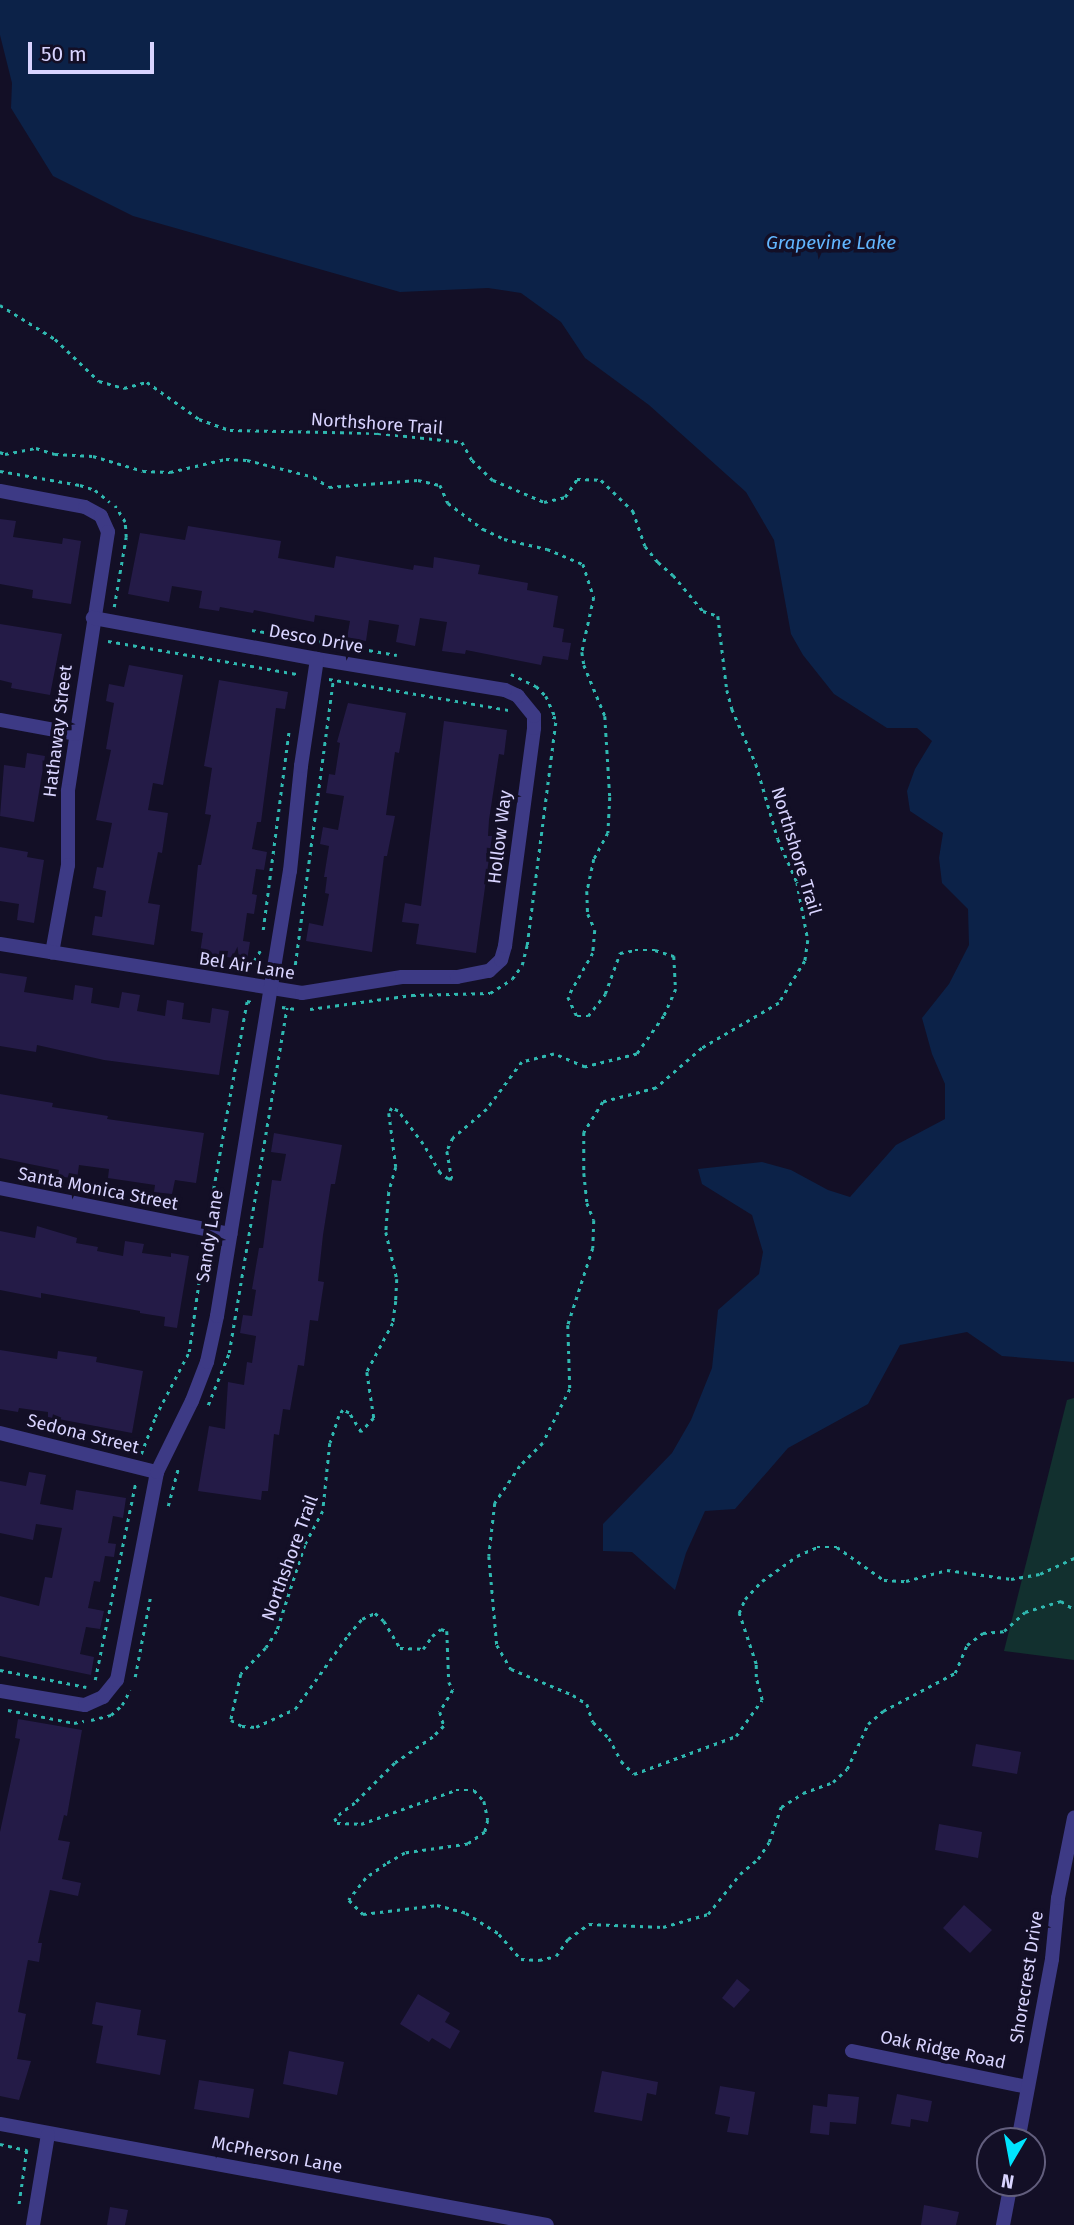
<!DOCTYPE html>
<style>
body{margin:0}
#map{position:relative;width:1074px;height:2225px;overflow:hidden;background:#130f26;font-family:"Fira Sans",sans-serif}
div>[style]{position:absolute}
.green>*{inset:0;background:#12302f}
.water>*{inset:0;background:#0c2248}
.building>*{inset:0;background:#241b47}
.path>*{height:2.5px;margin-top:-1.25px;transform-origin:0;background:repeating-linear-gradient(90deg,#2fb8b0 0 3.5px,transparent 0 8.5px)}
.minor>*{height:14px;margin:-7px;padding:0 7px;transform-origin:7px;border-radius:7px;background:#3d3a85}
span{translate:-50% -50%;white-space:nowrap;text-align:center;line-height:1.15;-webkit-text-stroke:7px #130f26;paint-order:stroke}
.street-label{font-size:18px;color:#d9d4ff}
.water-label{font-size:19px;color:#62b6ff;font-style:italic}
.north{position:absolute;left:976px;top:2127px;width:70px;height:70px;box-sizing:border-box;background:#130f26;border:2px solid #625e7d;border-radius:50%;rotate:190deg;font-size:19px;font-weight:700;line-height:28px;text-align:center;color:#d9d4ff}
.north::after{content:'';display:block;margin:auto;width:24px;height:32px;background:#00e5ff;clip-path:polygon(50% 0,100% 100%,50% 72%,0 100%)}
.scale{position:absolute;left:28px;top:42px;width:126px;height:32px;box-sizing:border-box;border:4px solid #d9d4ff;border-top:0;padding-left:9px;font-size:21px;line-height:24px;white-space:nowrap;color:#d9d4ff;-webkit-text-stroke:5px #130f26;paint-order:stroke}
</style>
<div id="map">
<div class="green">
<i style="clip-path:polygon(1074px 1398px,1074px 1660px,1004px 1651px,1067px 1400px)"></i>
</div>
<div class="water">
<i style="clip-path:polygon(0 0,1074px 0,1074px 1362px,1002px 1356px,967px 1332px,900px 1345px,868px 1404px,788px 1448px,735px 1509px,705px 1511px,686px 1553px,675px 1590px,632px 1552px,603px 1551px,603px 1524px,672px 1453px,691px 1420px,712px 1368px,718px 1310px,759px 1274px,763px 1252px,752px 1215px,702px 1184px,698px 1169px,762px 1162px,791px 1170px,828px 1190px,850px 1197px,896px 1145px,945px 1119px,945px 1084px,932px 1054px,922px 1018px,949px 984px,969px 945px,968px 909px,942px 883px,939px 858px,943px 833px,910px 811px,907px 791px,915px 769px,932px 741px,917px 728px,887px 728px,834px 694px,803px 655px,791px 634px,774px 540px,746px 492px,649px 405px,585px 358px,561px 322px,521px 293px,488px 288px,400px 292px,133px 216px,53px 176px,11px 108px,12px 83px,0 35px)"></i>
</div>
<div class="building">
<i style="clip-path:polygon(0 519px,16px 521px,13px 537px,62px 544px,63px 538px,81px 541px,71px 604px,32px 598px,33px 590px,0 584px)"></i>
<i style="clip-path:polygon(188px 526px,281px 541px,278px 558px,334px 568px,336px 556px,413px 570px,414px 565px,433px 568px,434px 557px,480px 565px,478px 574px,528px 583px,527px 590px,558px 596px,553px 627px,564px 629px,562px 642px,571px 643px,568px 660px,543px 656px,541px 665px,466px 650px,465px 654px,442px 651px,447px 622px,420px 618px,415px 646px,396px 642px,399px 625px,369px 620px,366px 641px,347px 638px,350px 621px,315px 615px,314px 622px,254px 610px,253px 613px,220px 607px,219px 611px,199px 608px,202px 591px,172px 586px,169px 602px,128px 594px,140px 533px,185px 540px)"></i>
<i style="clip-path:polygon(0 624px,62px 634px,50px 695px,11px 688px,12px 683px,0 680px)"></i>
<i style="clip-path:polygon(129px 665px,183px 675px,163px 785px,153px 783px,148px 810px,168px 813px,162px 853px,158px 852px,148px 903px,160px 905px,154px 945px,92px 935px,95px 916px,102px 917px,106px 891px,93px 888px,97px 867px,103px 868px,112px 823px,96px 820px,111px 750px,106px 749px,114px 703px,106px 701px,109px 684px,124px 687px)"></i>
<i style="clip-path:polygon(219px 680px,288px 692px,285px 709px,276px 708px,261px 822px,257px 822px,252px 849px,267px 852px,264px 870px,256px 869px,252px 894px,257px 895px,254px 914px,247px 913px,243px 941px,250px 942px,247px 960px,200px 953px,203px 933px,191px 931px,198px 865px,201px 865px,211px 815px,205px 814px,212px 768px,204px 766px)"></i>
<i style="clip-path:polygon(348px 703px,406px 713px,399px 753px,395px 752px,386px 815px,395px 816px,387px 856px,384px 856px,372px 952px,306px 941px,309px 923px,323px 926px,329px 894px,325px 893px,327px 877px,324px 877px,329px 846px,320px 844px,323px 827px,338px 830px,344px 796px,326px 793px,329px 774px,335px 775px,340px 743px,337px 742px)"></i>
<i style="clip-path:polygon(444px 721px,507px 730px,504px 755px,499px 754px,489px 820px,488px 836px,492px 836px,476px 953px,416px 944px,419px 924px,402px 922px,405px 903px,421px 906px)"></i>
<i style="clip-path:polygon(27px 753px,45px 756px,34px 822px,0 816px,4px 765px,25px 768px)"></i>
<i style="clip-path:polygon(0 847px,28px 852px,27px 857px,44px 860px,34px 923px,17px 920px,19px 904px,0 901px)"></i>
<i style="clip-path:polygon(0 973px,27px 977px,24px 992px,73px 1000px,75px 985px,93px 988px,91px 1003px,119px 1008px,122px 992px,140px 995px,137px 1011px,165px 1016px,167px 1000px,184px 1003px,182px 1019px,210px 1023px,212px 1008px,229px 1011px,219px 1075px,104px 1060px,37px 1045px,36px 1052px,0 1046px)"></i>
<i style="clip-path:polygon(0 1094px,53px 1103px,52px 1107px,108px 1116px,107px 1119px,204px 1133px,196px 1183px,175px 1180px,172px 1194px,154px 1192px,155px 1185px,108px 1178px,109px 1169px,79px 1165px,77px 1179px,58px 1176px,59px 1170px,0 1158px)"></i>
<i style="clip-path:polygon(274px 1133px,342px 1145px,335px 1184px,331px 1184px,323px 1235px,318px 1281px,324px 1282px,318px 1321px,310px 1320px,304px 1366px,298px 1365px,290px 1410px,283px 1409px,279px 1435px,274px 1434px,268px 1491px,262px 1491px,261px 1500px,198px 1491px,209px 1426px,225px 1429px,228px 1382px,244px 1385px,247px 1362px,252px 1363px,256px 1336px,240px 1333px,243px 1315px,252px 1316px,256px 1290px,252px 1289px,259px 1248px,263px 1248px,272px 1180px,281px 1181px,286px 1154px,271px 1152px)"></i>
<i style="clip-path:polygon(37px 1226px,77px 1238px,76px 1243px,98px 1247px,97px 1251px,123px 1256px,125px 1241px,144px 1244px,142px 1253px,171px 1257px,171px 1253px,189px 1256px,177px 1328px,164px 1326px,165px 1317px,140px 1313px,140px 1311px,41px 1293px,41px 1298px,0 1290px,0 1231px,35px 1238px)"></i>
<i style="clip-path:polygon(0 1350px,57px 1359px,58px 1351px,97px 1357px,96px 1362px,143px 1371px,132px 1433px,48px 1417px,48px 1412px,19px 1408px,18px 1412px,0 1409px)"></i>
<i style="clip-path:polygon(29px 1472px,46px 1475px,40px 1504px,73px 1510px,76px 1490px,126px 1498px,123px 1518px,113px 1516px,108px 1543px,116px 1544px,114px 1557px,105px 1556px,100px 1582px,94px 1581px,88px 1608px,104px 1611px,100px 1629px,86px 1627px,80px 1654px,94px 1657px,91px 1675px,0 1656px,0 1596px,39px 1606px,45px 1577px,52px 1578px,62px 1528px,36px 1524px,33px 1540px,0 1533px,0 1481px,26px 1486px)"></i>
<i style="clip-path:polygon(18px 1719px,82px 1730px,67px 1816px,64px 1815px,58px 1840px,70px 1842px,62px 1879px,81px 1883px,78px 1896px,50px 1890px,38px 1943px,42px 1943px,39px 1962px,28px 1960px,18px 2012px,26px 2014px,17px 2059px,31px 2061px,19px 2100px,0 2096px,0 1832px,20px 1739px,15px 1738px)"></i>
<i style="clip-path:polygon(976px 1744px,1021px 1752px,1017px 1774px,972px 1766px)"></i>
<i style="clip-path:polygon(939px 1824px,982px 1832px,978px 1858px,935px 1850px)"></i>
<i style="clip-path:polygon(964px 1905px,992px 1930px,970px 1953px,943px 1928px)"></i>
<i style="clip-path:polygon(737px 1979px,750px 1990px,734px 2008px,722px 1998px)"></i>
<i style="clip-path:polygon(418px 1994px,450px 2013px,445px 2022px,460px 2031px,450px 2049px,432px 2038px,429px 2042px,400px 2024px)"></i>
<i style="clip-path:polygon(96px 2002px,141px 2010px,137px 2035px,166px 2040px,160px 2075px,96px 2063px,103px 2026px,92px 2024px)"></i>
<i style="clip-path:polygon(289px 2051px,344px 2062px,337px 2095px,283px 2084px)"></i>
<i style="clip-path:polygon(602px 2071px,658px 2082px,656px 2095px,647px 2093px,642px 2121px,594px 2112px)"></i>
<i style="clip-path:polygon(199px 2080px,254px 2089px,249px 2118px,194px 2109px)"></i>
<i style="clip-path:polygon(720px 2086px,755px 2092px,748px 2135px,727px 2132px,730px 2117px,715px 2114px)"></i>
<i style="clip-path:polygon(828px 2094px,859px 2097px,856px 2124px,830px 2122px,829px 2135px,810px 2133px,813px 2105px,827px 2107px)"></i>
<i style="clip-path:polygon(897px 2094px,932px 2101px,928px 2122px,911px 2119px,910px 2127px,891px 2124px)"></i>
<i style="clip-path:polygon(924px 2205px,959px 2212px,956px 2225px,921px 2225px)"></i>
<i style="clip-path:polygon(110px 2207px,128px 2210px,125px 2225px,107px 2225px)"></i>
</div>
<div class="path">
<i style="left:0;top:305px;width:65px;rotate:31.7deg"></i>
<i style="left:55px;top:339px;width:61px;rotate:43.7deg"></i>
<i style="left:99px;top:381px;width:26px;rotate:16deg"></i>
<i style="left:124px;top:388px;width:24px;rotate:-15deg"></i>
<i style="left:147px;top:382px;width:64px;rotate:35.4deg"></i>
<i style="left:199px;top:419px;width:33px;rotate:20deg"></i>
<i style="left:230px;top:430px;width:148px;rotate:1.2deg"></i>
<i style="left:378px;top:433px;width:84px;rotate:6.1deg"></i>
<i style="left:462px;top:442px;width:21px;rotate:61deg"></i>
<i style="left:472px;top:460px;width:29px;rotate:44deg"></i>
<i style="left:493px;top:480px;width:56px;rotate:23.3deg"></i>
<i style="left:544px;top:502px;width:22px;rotate:-13deg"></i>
<i style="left:565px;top:497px;width:22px;rotate:-56deg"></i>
<i style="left:577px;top:479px;width:24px;rotate:2deg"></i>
<i style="left:601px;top:480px;width:45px;rotate:44.1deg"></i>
<i style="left:633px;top:511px;width:37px;rotate:71deg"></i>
<i style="left:645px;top:546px;width:21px;rotate:51deg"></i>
<i style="left:658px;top:562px;width:20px;rotate:41deg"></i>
<i style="left:673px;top:575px;width:47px;rotate:50.2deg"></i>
<i style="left:703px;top:611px;width:16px;rotate:18deg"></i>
<i style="left:718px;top:616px;width:75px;rotate:83.1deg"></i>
<i style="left:727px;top:690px;width:20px;rotate:75deg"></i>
<i style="left:732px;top:709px;width:60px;rotate:66.4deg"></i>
<i style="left:756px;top:764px;width:78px;rotate:73.7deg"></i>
<i style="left:778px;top:839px;width:47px;rotate:66.2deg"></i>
<i style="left:797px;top:882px;width:59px;rotate:79.3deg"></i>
<i style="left:808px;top:940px;width:21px;rotate:98deg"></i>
<i style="left:805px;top:961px;width:49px;rotate:121.8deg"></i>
<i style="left:779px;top:1003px;width:89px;rotate:149.7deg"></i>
<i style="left:702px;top:1048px;width:61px;rotate:139deg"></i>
<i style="left:656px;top:1088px;width:55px;rotate:165.2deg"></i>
<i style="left:603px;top:1102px;width:36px;rotate:122deg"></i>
<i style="left:584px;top:1132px;width:41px;rotate:90deg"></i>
<i style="left:584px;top:1173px;width:30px;rotate:84deg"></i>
<i style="left:587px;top:1203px;width:18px;rotate:68deg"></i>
<i style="left:594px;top:1220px;width:28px;rotate:92deg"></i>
<i style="left:593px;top:1248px;width:81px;rotate:108deg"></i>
<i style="left:568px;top:1325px;width:64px;rotate:88.2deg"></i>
<i style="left:570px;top:1389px;width:60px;rotate:116.6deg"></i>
<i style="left:543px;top:1443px;width:33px;rotate:135deg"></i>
<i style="left:520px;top:1466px;width:45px;rotate:124deg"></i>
<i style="left:495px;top:1503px;width:53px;rotate:96.5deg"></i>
<i style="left:489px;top:1556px;width:89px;rotate:84.9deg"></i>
<i style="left:497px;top:1645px;width:28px;rotate:60deg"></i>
<i style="left:511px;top:1669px;width:67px;rotate:22.8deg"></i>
<i style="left:573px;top:1695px;width:17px;rotate:33deg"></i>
<i style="left:587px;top:1704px;width:19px;rotate:72deg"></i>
<i style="left:593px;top:1722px;width:23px;rotate:45deg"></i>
<i style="left:609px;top:1738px;width:26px;rotate:62deg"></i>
<i style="left:621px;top:1761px;width:18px;rotate:45deg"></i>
<i style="left:634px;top:1774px;width:109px;rotate:-20.4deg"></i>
<i style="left:736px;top:1736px;width:44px;rotate:-54.2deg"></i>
<i style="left:762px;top:1700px;width:24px;rotate:-105deg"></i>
<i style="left:756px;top:1677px;width:13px;rotate:-90deg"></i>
<i style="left:756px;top:1664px;width:54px;rotate:-108.4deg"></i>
<i style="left:739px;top:1613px;width:15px;rotate:-67deg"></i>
<i style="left:745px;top:1599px;width:25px;rotate:-47deg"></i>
<i style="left:762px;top:1581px;width:43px;rotate:-35.5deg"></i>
<i style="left:797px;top:1556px;width:22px;rotate:-24deg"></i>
<i style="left:817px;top:1547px;width:20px"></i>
<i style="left:837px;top:1547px;width:57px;rotate:35.1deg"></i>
<i style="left:884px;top:1580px;width:22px;rotate:3deg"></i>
<i style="left:906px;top:1581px;width:42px;rotate:-15deg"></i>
<i style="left:947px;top:1570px;width:65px;rotate:8deg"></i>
<i style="left:1011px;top:1579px;width:29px;rotate:-10deg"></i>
<i style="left:1040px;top:1574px;width:38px;rotate:-25deg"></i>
<i style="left:0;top:452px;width:5px;rotate:22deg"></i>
<i style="left:5px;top:454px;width:32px;rotate:-11deg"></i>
<i style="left:36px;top:448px;width:20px;rotate:18deg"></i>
<i style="left:55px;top:454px;width:38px;rotate:3deg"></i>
<i style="left:93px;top:456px;width:52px;rotate:16.7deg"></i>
<i style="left:143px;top:471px;width:27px;rotate:2deg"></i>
<i style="left:170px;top:472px;width:57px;rotate:-13.1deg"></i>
<i style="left:226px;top:459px;width:21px;rotate:3deg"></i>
<i style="left:247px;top:460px;width:69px;rotate:14.2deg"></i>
<i style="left:314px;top:477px;width:18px;rotate:34deg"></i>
<i style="left:329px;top:487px;width:89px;rotate:-4.5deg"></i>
<i style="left:418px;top:480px;width:23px;rotate:13deg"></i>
<i style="left:440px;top:485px;width:20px;rotate:66deg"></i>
<i style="left:448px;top:503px;width:44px;rotate:36.6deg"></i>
<i style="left:483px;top:529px;width:23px;rotate:25deg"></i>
<i style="left:504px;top:539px;width:44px;rotate:13.1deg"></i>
<i style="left:547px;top:549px;width:39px;rotate:23deg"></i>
<i style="left:583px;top:564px;width:35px;rotate:72deg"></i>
<i style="left:594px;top:597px;width:56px;rotate:102.3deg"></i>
<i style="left:582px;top:652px;width:13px;rotate:81deg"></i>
<i style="left:584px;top:665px;width:55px;rotate:67.6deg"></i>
<i style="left:605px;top:716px;width:81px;rotate:86.5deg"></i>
<i style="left:610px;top:797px;width:36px;rotate:93deg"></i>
<i style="left:608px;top:833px;width:30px;rotate:118deg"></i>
<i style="left:594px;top:859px;width:33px;rotate:102deg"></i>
<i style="left:587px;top:891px;width:23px;rotate:88deg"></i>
<i style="left:588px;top:914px;width:17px;rotate:66deg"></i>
<i style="left:595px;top:930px;width:23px;rotate:95deg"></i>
<i style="left:593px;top:953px;width:51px;rotate:119.6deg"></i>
<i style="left:568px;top:997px;width:21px;rotate:65deg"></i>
<i style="left:577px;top:1016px;width:11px"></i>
<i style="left:588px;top:1016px;width:28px;rotate:-52deg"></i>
<i style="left:605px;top:994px;width:44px;rotate:-69.9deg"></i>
<i style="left:620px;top:953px;width:15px;rotate:-11deg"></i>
<i style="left:635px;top:950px;width:20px"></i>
<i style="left:655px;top:950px;width:20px;rotate:18deg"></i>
<i style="left:674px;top:956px;width:33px;rotate:87deg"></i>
<i style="left:676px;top:989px;width:30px;rotate:114deg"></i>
<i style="left:664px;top:1016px;width:47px;rotate:125.4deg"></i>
<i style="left:637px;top:1054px;width:54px;rotate:166deg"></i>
<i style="left:585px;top:1067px;width:34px;rotate:-157deg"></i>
<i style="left:554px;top:1054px;width:33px;rotate:166deg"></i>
<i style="left:522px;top:1062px;width:59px;rotate:126.7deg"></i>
<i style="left:487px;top:1109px;width:45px;rotate:139.5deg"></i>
<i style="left:453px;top:1138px;width:14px;rotate:115deg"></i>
<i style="left:447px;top:1151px;width:28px;rotate:80deg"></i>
<i style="left:452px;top:1179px;width:4px;rotate:180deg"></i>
<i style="left:448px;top:1179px;width:10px;rotate:-143deg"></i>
<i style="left:440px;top:1173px;width:34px;rotate:-120deg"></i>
<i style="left:423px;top:1144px;width:41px;rotate:-127.1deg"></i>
<i style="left:398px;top:1111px;width:7px;rotate:-153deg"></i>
<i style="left:392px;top:1108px;width:6px;rotate:121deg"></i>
<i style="left:389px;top:1113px;width:54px;rotate:82.6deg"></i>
<i style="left:396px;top:1167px;width:26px;rotate:106deg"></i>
<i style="left:389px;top:1192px;width:40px;rotate:94.3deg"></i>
<i style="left:386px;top:1232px;width:48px;rotate:76.8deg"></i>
<i style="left:397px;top:1279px;width:22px;rotate:93deg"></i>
<i style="left:396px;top:1301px;width:22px;rotate:98deg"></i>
<i style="left:393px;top:1323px;width:55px;rotate:118deg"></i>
<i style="left:367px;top:1372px;width:47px;rotate:81.3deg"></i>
<i style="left:374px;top:1418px;width:19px;rotate:133deg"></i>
<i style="left:361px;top:1432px;width:22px;rotate:-122deg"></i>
<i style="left:349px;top:1413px;width:7px;rotate:-153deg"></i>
<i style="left:343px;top:1410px;width:7px;rotate:124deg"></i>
<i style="left:339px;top:1416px;width:28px;rotate:108deg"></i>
<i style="left:330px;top:1443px;width:68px;rotate:95.9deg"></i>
<i style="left:323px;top:1511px;width:38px;rotate:118deg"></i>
<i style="left:305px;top:1545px;width:90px;rotate:108deg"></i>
<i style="left:277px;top:1631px;width:20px;rotate:123deg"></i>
<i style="left:266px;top:1648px;width:36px;rotate:134deg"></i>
<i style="left:241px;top:1674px;width:47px;rotate:102.3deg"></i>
<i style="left:231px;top:1720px;width:13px;rotate:29deg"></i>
<i style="left:242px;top:1726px;width:14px;rotate:4deg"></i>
<i style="left:256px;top:1727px;width:43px;rotate:-24.8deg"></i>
<i style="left:295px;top:1709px;width:91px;rotate:-54.4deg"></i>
<i style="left:348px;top:1635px;width:21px;rotate:-49deg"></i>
<i style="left:362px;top:1619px;width:14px;rotate:-25deg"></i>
<i style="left:375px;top:1613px;width:12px;rotate:42deg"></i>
<i style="left:384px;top:1621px;width:31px;rotate:59deg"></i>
<i style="left:400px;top:1648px;width:23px;rotate:2deg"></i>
<i style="left:423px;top:1649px;width:16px;rotate:-55deg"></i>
<i style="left:432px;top:1636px;width:11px;rotate:-38deg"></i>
<i style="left:441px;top:1629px;width:6px;rotate:18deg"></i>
<i style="left:447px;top:1631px;width:51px;rotate:87.8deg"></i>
<i style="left:449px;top:1682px;width:9px;rotate:63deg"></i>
<i style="left:453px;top:1690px;width:26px;rotate:121deg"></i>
<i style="left:440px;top:1712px;width:15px;rotate:74deg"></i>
<i style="left:444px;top:1726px;width:16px;rotate:135deg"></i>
<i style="left:433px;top:1737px;width:46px;rotate:145.6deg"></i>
<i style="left:395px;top:1763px;width:57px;rotate:135deg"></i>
<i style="left:355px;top:1803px;width:25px;rotate:143deg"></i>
<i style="left:335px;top:1818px;width:5px;rotate:68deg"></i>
<i style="left:337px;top:1823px;width:24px;rotate:2deg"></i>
<i style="left:361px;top:1824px;width:101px;rotate:-19.7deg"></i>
<i style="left:456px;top:1790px;width:18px"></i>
<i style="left:474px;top:1790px;width:15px;rotate:48deg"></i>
<i style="left:484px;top:1801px;width:19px;rotate:78deg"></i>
<i style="left:488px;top:1820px;width:12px;rotate:104deg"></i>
<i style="left:485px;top:1832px;width:21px;rotate:145deg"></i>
<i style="left:468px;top:1844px;width:64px;rotate:171.9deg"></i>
<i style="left:405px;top:1853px;width:22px;rotate:150deg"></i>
<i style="left:386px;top:1864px;width:24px;rotate:145deg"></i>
<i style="left:366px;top:1878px;width:28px;rotate:128deg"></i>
<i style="left:349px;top:1900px;width:20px;rotate:45deg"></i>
<i style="left:363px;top:1914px;width:75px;rotate:-6.9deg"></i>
<i style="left:437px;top:1905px;width:30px;rotate:15deg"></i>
<i style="left:466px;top:1913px;width:39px;rotate:32deg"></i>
<i style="left:499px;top:1934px;width:33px;rotate:49deg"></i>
<i style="left:521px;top:1959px;width:18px;rotate:3deg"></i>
<i style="left:539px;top:1960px;width:17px;rotate:-13deg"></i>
<i style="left:556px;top:1956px;width:21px;rotate:-55deg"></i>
<i style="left:568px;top:1939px;width:26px;rotate:-36deg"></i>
<i style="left:589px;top:1924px;width:74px;rotate:2.3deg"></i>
<i style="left:663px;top:1927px;width:47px;rotate:-16.1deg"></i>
<i style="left:708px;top:1914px;width:51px;rotate:-51.3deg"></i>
<i style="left:740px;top:1874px;width:23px;rotate:-40deg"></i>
<i style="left:758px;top:1859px;width:20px;rotate:-57deg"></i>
<i style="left:769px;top:1842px;width:37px;rotate:-71deg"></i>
<i style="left:781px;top:1807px;width:26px;rotate:-32deg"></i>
<i style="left:803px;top:1793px;width:32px;rotate:-20deg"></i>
<i style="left:833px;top:1782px;width:19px;rotate:-43deg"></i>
<i style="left:847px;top:1769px;width:50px;rotate:-65deg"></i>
<i style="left:868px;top:1724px;width:20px;rotate:-41deg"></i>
<i style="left:883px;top:1711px;width:81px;rotate:-27.8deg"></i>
<i style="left:955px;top:1673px;width:30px;rotate:-67deg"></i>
<i style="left:967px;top:1645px;width:20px;rotate:-37deg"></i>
<i style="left:983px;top:1633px;width:21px;rotate:-5deg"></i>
<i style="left:1004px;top:1631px;width:28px;rotate:-42deg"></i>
<i style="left:1025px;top:1612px;width:38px;rotate:-17deg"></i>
<i style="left:1061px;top:1601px;width:15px;rotate:32deg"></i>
<i style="left:0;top:471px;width:81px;rotate:9.9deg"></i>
<i style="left:80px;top:485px;width:16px;rotate:18deg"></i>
<i style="left:95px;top:490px;width:19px;rotate:39deg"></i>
<i style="left:114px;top:607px;width:71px;rotate:-80.3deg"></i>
<i style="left:126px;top:537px;width:15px;rotate:-94deg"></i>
<i style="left:125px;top:522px;width:19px;rotate:-122deg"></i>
<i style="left:252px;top:630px;width:147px;rotate:9.8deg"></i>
<i style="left:108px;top:641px;width:193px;rotate:9.9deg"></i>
<i style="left:511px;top:674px;width:28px;rotate:26deg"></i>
<i style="left:536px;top:686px;width:14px;rotate:45deg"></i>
<i style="left:546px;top:696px;width:24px;rotate:66deg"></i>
<i style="left:329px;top:679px;width:183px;rotate:9.8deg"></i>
<i style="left:263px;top:930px;width:203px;rotate:-82.6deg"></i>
<i style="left:254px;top:961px;width:12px;rotate:-59deg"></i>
<i style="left:294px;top:973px;width:297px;rotate:-82.4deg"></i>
<i style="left:282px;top:1007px;width:14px;rotate:8deg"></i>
<i style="left:310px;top:1009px;width:103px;rotate:-7.8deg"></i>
<i style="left:412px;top:995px;width:78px;rotate:-1.5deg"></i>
<i style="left:490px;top:993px;width:26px;rotate:-32deg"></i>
<i style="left:512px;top:979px;width:17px;rotate:-54deg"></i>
<i style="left:522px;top:965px;width:21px;rotate:-76deg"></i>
<i style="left:527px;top:945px;width:229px;rotate:-82.7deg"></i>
<i style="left:556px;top:718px;width:6px;rotate:-171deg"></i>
<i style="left:209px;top:1214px;width:216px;rotate:-79.9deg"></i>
<i style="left:247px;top:1001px;width:5px;rotate:11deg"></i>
<i style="left:208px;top:1405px;width:56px;rotate:-68deg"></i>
<i style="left:229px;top:1353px;width:350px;rotate:-80.5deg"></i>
<i style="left:141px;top:1454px;width:40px;rotate:-69deg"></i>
<i style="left:155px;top:1417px;width:73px;rotate:-62.4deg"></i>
<i style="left:189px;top:1352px;width:108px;rotate:-82deg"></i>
<i style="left:168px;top:1506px;width:42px;rotate:-75deg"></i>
<i style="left:0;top:1670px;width:88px;rotate:11.2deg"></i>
<i style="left:135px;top:1677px;width:80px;rotate:-79.2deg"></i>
<i style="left:95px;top:1680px;width:203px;rotate:-78.4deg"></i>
<i style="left:8px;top:1710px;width:67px;rotate:11.1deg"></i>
<i style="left:74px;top:1723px;width:10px;rotate:-11deg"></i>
<i style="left:91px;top:1720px;width:21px;rotate:-14deg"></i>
<i style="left:111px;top:1715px;width:15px;rotate:-42deg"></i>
<i style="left:122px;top:1705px;width:17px;rotate:-62deg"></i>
<i style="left:0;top:2144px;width:28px;rotate:13deg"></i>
<i style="left:27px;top:2150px;width:57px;rotate:98.1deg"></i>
</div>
<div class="minor">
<i style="left:0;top:491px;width:86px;rotate:10.7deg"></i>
<i style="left:85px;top:507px;width:18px;rotate:29deg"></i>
<i style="left:101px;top:516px;width:17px;rotate:66deg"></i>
<i style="left:108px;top:532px;width:262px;rotate:98.8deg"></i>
<i style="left:68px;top:791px;width:74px;rotate:90deg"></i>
<i style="left:68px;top:865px;width:89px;rotate:100.3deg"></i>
<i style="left:0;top:720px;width:77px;rotate:10.4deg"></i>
<i style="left:0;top:944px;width:306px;rotate:9.2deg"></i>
<i style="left:302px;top:993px;width:101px;rotate:-9.1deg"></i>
<i style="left:402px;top:977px;width:55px"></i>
<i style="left:457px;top:977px;width:33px;rotate:-11deg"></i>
<i style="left:489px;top:971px;width:16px;rotate:-43deg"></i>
<i style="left:501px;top:960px;width:15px;rotate:-74deg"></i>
<i style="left:505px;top:946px;width:220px;rotate:-82.4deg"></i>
<i style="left:534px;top:728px;width:12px;rotate:-90deg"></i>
<i style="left:534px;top:716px;width:26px;rotate:-129deg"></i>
<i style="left:518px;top:696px;width:14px;rotate:-155deg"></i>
<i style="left:505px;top:690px;width:191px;rotate:-170.6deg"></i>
<i style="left:317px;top:659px;width:228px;rotate:-169.6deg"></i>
<i style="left:0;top:1188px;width:235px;rotate:11.3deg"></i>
<i style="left:0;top:1433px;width:162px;rotate:14deg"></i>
<i style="left:0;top:1691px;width:86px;rotate:9.4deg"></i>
<i style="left:85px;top:1705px;width:20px;rotate:-24deg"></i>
<i style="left:103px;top:1697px;width:22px;rotate:-51deg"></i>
<i style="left:117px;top:1680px;width:212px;rotate:-79.1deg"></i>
<i style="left:157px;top:1472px;width:79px;rotate:-63.8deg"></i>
<i style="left:192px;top:1401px;width:42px;rotate:-69deg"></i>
<i style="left:207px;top:1362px;width:47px;rotate:-77.7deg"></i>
<i style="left:217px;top:1316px;width:451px;rotate:-80.7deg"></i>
<i style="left:290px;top:871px;width:106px;rotate:-84deg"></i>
<i style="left:301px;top:766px;width:108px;rotate:-81.5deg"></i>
<i style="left:852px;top:2051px;width:179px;rotate:11.6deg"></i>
<i style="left:0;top:2124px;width:556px;rotate:10.46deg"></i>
<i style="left:1018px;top:2141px;width:185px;rotate:-79.4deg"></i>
<i style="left:1052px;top:1959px;width:61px;rotate:-84.4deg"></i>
<i style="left:1058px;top:1898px;width:82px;rotate:-78.7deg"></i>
<i style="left:33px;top:2225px;width:92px;rotate:-80.6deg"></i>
<i style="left:1003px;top:2225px;width:43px;rotate:-79.2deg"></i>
</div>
<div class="street-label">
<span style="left:377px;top:424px;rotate:4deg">Northshore Trail</span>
<span style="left:316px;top:639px;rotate:10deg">Desco Drive</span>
<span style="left:58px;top:731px;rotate:-83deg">Hathaway Street</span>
<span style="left:500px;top:837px;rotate:-83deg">Hollow Way</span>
<span style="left:796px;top:851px;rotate:73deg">Northshore Trail</span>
<span style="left:247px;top:966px;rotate:9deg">Bel Air Lane</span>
<span style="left:98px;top:1189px;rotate:11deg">Santa Monica Street</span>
<span style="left:210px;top:1236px;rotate:-81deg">Sandy Lane</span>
<span style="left:83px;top:1434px;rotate:14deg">Sedona Street</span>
<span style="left:290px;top:1558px;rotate:-70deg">Northshore Trail</span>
<span style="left:1027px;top:1977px;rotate:-81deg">Shorecrest Drive</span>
<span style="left:943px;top:2050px;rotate:12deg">Oak Ridge Road</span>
<span style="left:277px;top:2155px;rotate:11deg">McPherson Lane</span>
</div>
<div class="water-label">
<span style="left:831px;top:243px">Grapevine Lake</span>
</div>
<div class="north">N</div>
<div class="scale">50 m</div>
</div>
